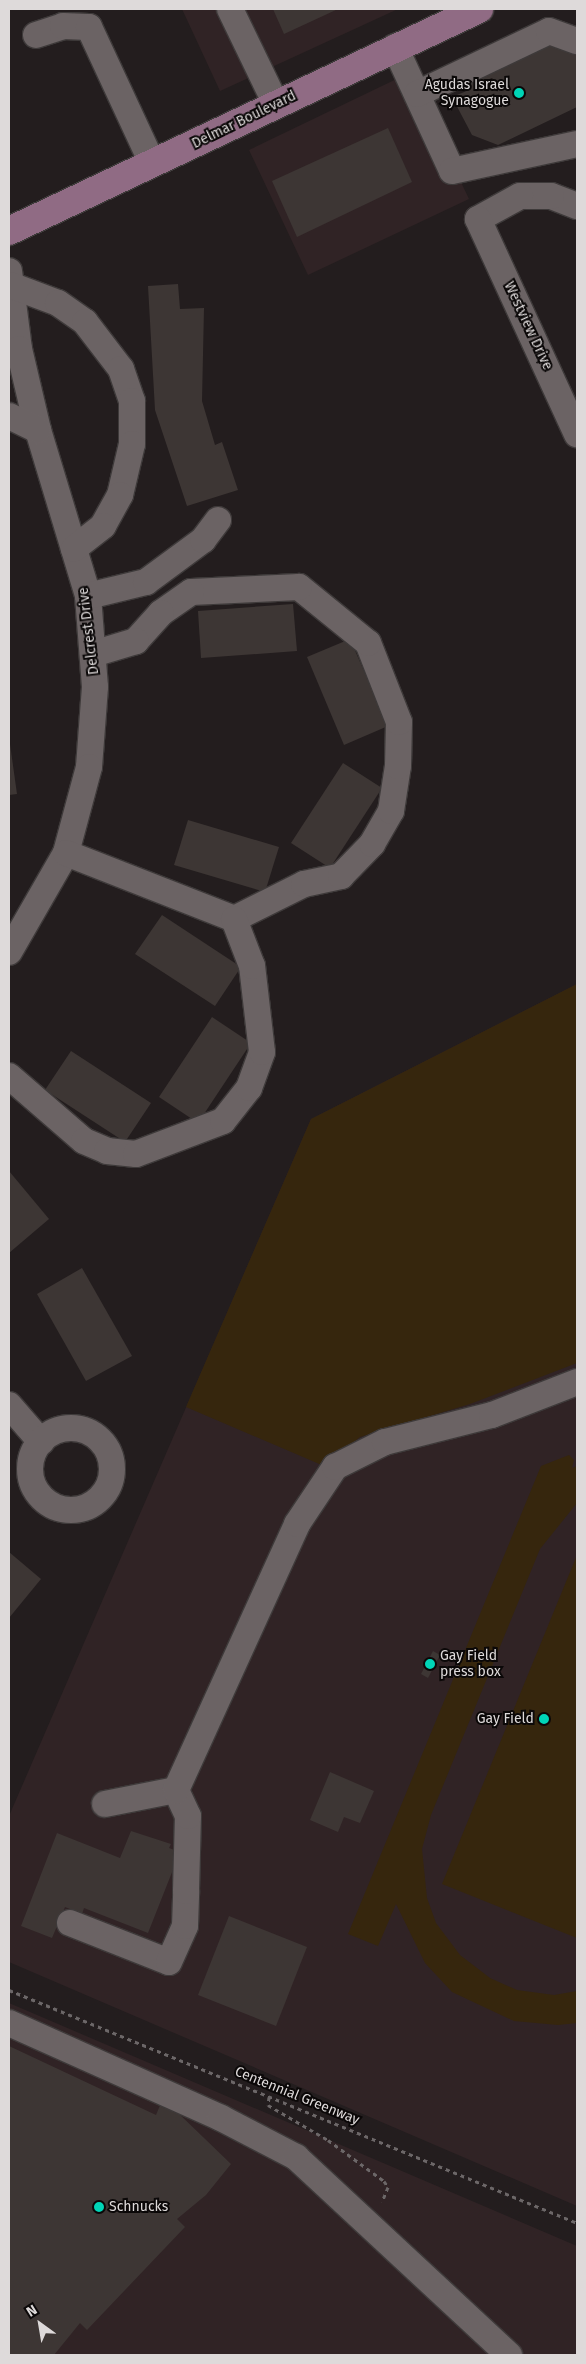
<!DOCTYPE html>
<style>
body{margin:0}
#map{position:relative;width:586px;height:2364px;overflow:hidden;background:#231d1e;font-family:"Fira Sans",sans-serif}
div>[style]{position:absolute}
.built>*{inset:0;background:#302325}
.green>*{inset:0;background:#36260d}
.building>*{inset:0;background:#3d3634}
.path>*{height:3px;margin-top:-1.5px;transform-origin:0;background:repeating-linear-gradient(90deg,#6c6768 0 4px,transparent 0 8px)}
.roads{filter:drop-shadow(1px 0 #3e3a3a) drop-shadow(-1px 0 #3e3a3a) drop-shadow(0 1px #3e3a3a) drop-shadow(0 -1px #3e3a3a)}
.minor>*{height:26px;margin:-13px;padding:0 13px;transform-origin:13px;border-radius:13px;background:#6b6364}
.minor>.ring{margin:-13px;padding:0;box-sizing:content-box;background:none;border:26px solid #6b6364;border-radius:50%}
.major>*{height:28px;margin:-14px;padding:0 14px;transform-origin:14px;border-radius:14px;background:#906b84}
.dots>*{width:14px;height:14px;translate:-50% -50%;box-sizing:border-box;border:2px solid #0b0808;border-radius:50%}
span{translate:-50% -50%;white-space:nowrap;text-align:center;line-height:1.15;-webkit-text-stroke:4px #0b0808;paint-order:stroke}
.poi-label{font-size:14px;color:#dedada}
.right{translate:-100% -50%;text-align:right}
.left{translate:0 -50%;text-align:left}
.street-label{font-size:14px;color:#dedada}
.frame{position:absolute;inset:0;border:10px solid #dedada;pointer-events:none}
.north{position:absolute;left:15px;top:2299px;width:50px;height:50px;-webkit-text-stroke:4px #0b0808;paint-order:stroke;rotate:328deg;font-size:14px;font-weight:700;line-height:20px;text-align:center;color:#dedada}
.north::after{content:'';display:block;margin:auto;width:18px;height:22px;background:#dedada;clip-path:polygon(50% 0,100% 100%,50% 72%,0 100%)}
</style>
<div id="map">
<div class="built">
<i style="clip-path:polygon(182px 9px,398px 9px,220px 91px)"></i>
<i style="clip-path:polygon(409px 73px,469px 199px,308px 275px,249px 150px)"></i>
<i style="clip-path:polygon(577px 984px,577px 2206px,9px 1962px,9px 1816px,311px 1119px)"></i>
<i style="clip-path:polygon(9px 2003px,577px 2246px,577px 2355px,9px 2355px)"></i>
</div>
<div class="green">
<i style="clip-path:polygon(577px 984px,577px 1363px,470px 1404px,360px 1437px,324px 1466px,186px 1407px,311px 1119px)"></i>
<i style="clip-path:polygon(569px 1455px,574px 1460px,572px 1468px,577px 1466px,577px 1503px,540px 1549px,431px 1815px,422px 1849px,427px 1898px,436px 1923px,460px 1955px,490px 1978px,517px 1990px,554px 1995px,577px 1991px,577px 2023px,558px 2025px,514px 2021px,452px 1992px,425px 1963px,396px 1904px,378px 1946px,348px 1934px,541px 1466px)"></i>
<i style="clip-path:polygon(577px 1555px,577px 1938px,442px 1884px)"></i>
</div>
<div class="building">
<i style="clip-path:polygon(273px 9px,338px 9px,284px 34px)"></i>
<i style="clip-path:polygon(548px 44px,577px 52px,577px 107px,498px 145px,472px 135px,452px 97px,469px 90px,468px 84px)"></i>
<i style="clip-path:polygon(388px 128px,412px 182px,297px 237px,272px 181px)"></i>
<i style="clip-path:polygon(178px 284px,180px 309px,204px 308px,202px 401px,215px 445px,222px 442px,238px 490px,187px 506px,155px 410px,148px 286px)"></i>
<i style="clip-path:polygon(293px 604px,297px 651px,201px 658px,198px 611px)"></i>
<i style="clip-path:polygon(350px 639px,388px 726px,344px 745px,307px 657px)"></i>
<i style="clip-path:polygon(9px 737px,17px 794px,9px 795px)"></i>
<i style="clip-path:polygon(343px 763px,382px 788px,330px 868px,291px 843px)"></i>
<i style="clip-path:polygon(188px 820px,279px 847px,265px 892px,174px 865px)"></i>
<i style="clip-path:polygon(162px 915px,241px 967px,215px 1006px,135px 954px)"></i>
<i style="clip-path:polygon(212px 1017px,251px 1043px,198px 1123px,159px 1097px)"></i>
<i style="clip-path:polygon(71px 1051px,151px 1103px,125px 1142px,45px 1090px)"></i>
<i style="clip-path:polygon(9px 1171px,49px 1219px,9px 1253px)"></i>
<i style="clip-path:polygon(82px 1268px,132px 1356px,86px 1381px,37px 1294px)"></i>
<i style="clip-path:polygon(9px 1552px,41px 1579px,9px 1618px)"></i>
<i style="clip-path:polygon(433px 1651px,440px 1655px,428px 1678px,421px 1674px)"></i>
<i style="clip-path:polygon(330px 1772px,374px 1791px,360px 1823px,344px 1817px,338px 1832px,310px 1820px)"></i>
<i style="clip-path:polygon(131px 1831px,171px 1844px,169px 1848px,180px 1852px,148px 1933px,84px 1908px,82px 1914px,65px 1907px,52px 1938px,21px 1926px,57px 1833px,120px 1858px)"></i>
<i style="clip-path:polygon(229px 1916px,307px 1947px,276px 2026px,198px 1995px)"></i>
<i style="clip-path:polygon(9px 2046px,156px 2115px,161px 2103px,175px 2110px,231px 2164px,206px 2195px,177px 2219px,185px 2227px,87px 2330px,80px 2323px,54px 2355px,9px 2355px)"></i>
</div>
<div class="path">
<i style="left:9px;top:1990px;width:614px;rotate:22.3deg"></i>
<i style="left:269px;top:2097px;width:8px;rotate:97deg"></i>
<i style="left:268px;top:2105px;width:69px;rotate:30.3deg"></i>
<i style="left:328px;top:2140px;width:69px;rotate:36.2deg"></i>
<i style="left:384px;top:2181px;width:7px;rotate:56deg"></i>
<i style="left:388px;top:2187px;width:16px;rotate:112deg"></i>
</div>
<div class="roads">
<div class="minor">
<i style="left:230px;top:9px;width:106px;rotate:64.2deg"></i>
<i style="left:36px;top:35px;width:28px;rotate:-18deg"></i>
<i style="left:63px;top:26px;width:26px;rotate:2deg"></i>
<i style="left:89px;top:27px;width:150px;rotate:65.1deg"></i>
<i style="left:395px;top:47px;width:136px;rotate:65.3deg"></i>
<i style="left:452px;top:171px;width:128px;rotate:-12.2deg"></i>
<i style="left:417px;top:94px;width:146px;rotate:-25.5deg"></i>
<i style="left:549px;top:31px;width:30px;rotate:20deg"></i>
<i style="left:577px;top:206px;width:28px;rotate:-159deg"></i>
<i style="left:551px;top:196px;width:31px;rotate:180deg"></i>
<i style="left:520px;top:196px;width:48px;rotate:151.3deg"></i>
<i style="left:478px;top:219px;width:237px;rotate:65.3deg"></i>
<i style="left:9px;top:271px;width:79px;rotate:82.7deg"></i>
<i style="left:19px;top:349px;width:83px;rotate:76.8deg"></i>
<i style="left:38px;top:430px;width:173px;rotate:73.2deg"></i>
<i style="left:88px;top:596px;width:91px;rotate:85.6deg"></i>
<i style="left:95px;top:687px;width:80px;rotate:94.3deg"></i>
<i style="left:89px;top:767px;width:89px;rotate:105deg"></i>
<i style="left:66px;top:853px;width:114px;rotate:119.9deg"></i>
<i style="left:10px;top:285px;width:51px;rotate:20.6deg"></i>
<i style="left:58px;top:303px;width:33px;rotate:35deg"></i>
<i style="left:85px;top:322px;width:59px;rotate:52.5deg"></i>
<i style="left:121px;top:369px;width:34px;rotate:71deg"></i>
<i style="left:132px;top:401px;width:43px;rotate:90deg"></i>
<i style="left:132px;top:444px;width:52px;rotate:103.2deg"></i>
<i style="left:120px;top:495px;width:35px;rotate:119deg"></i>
<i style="left:103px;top:526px;width:37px;rotate:142deg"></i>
<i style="left:9px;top:416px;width:32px;rotate:26deg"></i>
<i style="left:88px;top:596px;width:60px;rotate:-13.6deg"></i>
<i style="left:146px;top:582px;width:71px;rotate:-36.4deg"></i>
<i style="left:203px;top:540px;width:25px;rotate:-53deg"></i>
<i style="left:66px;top:853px;width:180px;rotate:21.4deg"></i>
<i style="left:234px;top:919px;width:78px;rotate:-26.6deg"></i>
<i style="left:304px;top:884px;width:38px;rotate:-12deg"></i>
<i style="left:341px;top:876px;width:45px;rotate:-45.9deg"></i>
<i style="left:372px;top:844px;width:38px;rotate:-60deg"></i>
<i style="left:391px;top:811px;width:46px;rotate:-81.2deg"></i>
<i style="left:398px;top:766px;width:44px;rotate:-88.7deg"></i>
<i style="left:399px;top:722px;width:85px;rotate:-111.4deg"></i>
<i style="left:368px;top:643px;width:89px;rotate:-140.9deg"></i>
<i style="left:299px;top:587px;width:108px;rotate:177.3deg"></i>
<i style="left:191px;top:592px;width:37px;rotate:145deg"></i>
<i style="left:161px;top:613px;width:38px;rotate:132deg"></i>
<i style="left:136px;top:641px;width:45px;rotate:163.2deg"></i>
<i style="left:9px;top:1076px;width:99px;rotate:40.9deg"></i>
<i style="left:84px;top:1141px;width:25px;rotate:23deg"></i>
<i style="left:107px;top:1151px;width:29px;rotate:6deg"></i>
<i style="left:136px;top:1154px;width:93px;rotate:-20.8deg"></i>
<i style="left:223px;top:1121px;width:42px;rotate:-51.8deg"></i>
<i style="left:249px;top:1088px;width:38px;rotate:-70deg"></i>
<i style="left:262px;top:1052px;width:87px;rotate:-96.6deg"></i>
<i style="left:252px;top:966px;width:50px;rotate:-111deg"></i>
<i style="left:9px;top:1405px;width:49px;rotate:49.1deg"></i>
<i class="ring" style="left:30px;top:1428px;width:56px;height:56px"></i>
<i style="left:105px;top:1804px;width:72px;rotate:-11.2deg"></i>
<i style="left:70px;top:1923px;width:106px;rotate:21.5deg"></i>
<i style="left:169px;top:1962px;width:39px;rotate:-66deg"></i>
<i style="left:185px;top:1926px;width:35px;rotate:-88deg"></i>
<i style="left:186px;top:1891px;width:75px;rotate:-88.5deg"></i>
<i style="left:188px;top:1816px;width:29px;rotate:-115deg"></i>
<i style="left:176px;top:1790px;width:292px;rotate:-65.5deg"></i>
<i style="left:297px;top:1524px;width:69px;rotate:-56.3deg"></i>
<i style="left:335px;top:1467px;width:56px;rotate:-26.6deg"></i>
<i style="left:385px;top:1442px;width:110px;rotate:-14.2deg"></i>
<i style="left:492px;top:1415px;width:91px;rotate:-21.2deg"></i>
<i style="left:9px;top:2023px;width:232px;rotate:24.1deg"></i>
<i style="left:221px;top:2118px;width:85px;rotate:27.5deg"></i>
<i style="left:296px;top:2157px;width:291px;rotate:42.9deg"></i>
</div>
<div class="major">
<i style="left:9px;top:231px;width:520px;rotate:-25.28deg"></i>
</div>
</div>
<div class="dots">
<i style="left:519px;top:93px;background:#00d5b7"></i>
<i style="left:430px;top:1664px;background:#00d5b7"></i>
<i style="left:544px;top:1719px;background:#00d5b7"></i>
<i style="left:99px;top:2207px;background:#00d5b7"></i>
</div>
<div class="poi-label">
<span class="right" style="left:509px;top:93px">Agudas Israel<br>Synagogue</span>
<span class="left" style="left:440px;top:1664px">Gay Field<br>press box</span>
<span class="right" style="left:534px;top:1719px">Gay Field</span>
<span class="left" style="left:109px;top:2207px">Schnucks</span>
</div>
<div class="street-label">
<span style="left:244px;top:120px;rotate:-26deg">Delmar Boulevard</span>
<span style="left:528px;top:326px;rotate:65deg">Westview Drive</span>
<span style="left:89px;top:631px;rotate:-97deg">Delcrest Drive</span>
<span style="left:297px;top:2096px;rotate:22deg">Centennial Greenway</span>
</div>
<div class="frame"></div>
<div class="north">N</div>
</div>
